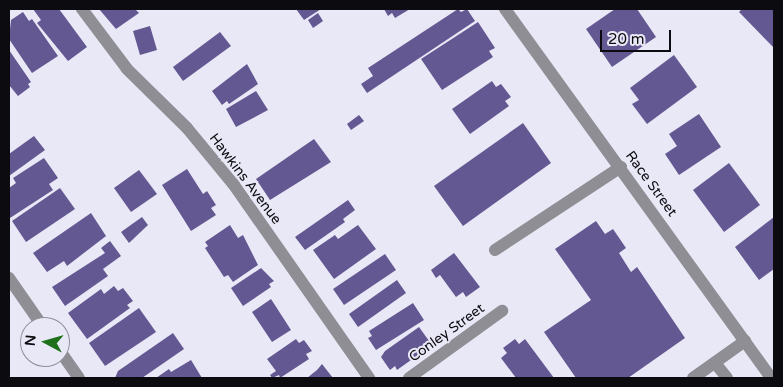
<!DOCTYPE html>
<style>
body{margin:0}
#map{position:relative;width:783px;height:387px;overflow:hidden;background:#e9e8f6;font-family:"Varela Round",sans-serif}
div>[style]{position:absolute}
.building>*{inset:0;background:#645892}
.service>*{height:12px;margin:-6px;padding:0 6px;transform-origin:6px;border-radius:6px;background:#8f8e94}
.minor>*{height:12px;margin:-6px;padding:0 6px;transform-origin:6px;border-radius:6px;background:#8f8e94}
span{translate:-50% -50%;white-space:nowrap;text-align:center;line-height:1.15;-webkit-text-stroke:4px #e9e8f6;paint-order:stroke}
.street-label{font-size:14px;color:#0c0b10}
.frame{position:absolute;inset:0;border:10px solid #0c0b10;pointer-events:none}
.north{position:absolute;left:20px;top:317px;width:50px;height:50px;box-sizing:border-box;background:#e9e8f6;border:1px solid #91909a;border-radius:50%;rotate:276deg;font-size:14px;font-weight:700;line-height:20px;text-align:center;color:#0c0b10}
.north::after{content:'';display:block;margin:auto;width:18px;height:22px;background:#1e711a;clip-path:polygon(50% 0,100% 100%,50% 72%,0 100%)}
.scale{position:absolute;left:600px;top:30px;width:71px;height:22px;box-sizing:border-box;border:2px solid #0c0b10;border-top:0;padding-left:6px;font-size:15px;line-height:18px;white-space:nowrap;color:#0c0b10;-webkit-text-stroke:4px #e9e8f6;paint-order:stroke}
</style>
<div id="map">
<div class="building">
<i style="clip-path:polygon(33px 9px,59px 9px,87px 47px,68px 61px,37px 23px,41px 20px)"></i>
<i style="clip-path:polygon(99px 9px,135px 9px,139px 13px,116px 29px)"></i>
<i style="clip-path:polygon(296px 9px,321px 9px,304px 20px)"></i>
<i style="clip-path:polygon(384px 9px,410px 9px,395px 18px,392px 13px,388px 16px)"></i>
<i style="clip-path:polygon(458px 9px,461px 12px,467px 9px,475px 21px,367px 93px,361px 84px,373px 76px,368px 68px)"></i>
<i style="clip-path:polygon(615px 9px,637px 9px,656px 37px,612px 67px,586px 29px)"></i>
<i style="clip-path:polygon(742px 9px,774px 9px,774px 48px,739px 12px)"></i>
<i style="clip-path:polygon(23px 12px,29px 21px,32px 19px,58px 56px,32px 73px,9px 39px,11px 20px)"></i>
<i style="clip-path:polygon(318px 13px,323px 21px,313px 28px,308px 20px)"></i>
<i style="clip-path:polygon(478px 22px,495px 48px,489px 51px,493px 57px,442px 90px,421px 59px)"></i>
<i style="clip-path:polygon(150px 26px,157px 50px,140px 55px,133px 31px)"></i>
<i style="clip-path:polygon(220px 32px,231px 46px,183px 81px,173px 67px)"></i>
<i style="clip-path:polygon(9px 50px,31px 82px,28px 84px,30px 87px,18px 96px,9px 85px)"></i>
<i style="clip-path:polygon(674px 55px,697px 87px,647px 124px,632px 104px,639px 100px,630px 88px)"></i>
<i style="clip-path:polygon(247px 64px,258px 84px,229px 104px,227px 101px,222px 105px,212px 91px)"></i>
<i style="clip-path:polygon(492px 81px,496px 87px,501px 84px,511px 97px,505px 101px,509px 106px,470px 134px,452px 109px)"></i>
<i style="clip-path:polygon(256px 91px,268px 110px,236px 127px,226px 109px)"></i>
<i style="clip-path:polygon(699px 114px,721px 147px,679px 175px,665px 154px,677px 146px,669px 134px)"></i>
<i style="clip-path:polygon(359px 115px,364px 121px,351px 130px,347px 124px)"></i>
<i style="clip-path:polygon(523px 123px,551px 163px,463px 226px,434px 186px)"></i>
<i style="clip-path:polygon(34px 136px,45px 150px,9px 176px,9px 154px)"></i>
<i style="clip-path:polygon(314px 139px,331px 162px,270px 200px,256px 179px)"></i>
<i style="clip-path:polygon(44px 158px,58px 178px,49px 184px,53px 190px,10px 218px,9px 188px,16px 183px,13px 178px)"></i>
<i style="clip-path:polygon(729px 163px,760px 205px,724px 232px,693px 190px)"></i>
<i style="clip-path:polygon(187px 169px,203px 194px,207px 191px,216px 205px,211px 208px,216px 215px,191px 231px,162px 185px)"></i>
<i style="clip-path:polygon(139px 170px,157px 194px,131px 212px,114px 188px)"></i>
<i style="clip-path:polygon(60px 188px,75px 209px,26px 242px,12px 221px)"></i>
<i style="clip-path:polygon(348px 200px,355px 210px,343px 219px,345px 222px,305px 250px,295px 237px)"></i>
<i style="clip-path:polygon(91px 213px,106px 236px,67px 266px,64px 261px,47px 272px,33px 253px)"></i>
<i style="clip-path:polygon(142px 217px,148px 225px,129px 243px,121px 232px)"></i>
<i style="clip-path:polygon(774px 217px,774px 269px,759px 280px,735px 247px)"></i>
<i style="clip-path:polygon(596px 221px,605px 234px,613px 229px,626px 248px,619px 253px,631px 272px,637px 267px,685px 338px,628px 378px,576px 378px,544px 332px,591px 300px,555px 249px)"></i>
<i style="clip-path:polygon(230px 225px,238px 238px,243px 235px,258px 265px,233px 282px,228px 275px,224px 277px,205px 248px,208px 246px,205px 242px)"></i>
<i style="clip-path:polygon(358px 225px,376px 249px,334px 279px,313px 250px,335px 235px,338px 239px)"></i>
<i style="clip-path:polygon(110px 241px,121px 256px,103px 269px,108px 276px,65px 306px,52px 287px,105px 253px,101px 248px)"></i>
<i style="clip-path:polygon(454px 253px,480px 287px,466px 297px,463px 292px,456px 297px,440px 275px,436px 278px,431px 270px)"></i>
<i style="clip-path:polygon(385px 254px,396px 270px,344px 305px,333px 289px)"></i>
<i style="clip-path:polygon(261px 268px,274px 281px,269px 284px,271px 287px,243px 306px,231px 288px)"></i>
<i style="clip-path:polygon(397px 280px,406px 293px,358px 327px,349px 314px)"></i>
<i style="clip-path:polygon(114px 286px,118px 291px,123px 288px,133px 301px,127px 305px,130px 308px,87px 339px,68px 313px,101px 289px,104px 294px)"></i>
<i style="clip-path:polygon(271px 299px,291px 330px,272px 342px,252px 312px)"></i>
<i style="clip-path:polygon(413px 303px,424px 320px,376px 350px,368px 338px,372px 336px,369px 331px)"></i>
<i style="clip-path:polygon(139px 308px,156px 332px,105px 366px,89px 343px)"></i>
<i style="clip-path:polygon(419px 327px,432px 345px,397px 370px,395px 366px,390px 370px,381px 357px,385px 351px)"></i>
<i style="clip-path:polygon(173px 333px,184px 349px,142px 378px,115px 378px,118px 371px)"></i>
<i style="clip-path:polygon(296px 339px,299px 343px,304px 340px,312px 351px,306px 354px,309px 359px,280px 378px,279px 375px,272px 378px,270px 375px,276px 371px,267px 359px)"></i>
<i style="clip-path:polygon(515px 339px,519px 344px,525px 339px,554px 378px,516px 378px,501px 358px,507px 353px,503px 348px)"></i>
<i style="clip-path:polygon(191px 360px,202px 378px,156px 378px,169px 369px,171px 372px)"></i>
<i style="clip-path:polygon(322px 364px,333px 378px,307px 378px,317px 370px)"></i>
</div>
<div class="service">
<i style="left:495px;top:250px;width:151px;rotate:-33.4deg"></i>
<i style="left:715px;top:363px;width:19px;rotate:51deg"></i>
<i style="left:693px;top:378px;width:64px;rotate:-35.4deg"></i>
</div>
<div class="minor">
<i style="left:82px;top:9px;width:75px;rotate:53.1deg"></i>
<i style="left:127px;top:69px;width:84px;rotate:44.5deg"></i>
<i style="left:187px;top:128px;width:74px;rotate:50.5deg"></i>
<i style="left:234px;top:185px;width:236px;rotate:55deg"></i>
<i style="left:505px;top:9px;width:455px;rotate:54.2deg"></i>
<i style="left:9px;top:278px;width:60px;rotate:55.2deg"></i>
<i style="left:60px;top:351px;width:33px;rotate:55deg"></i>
<i style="left:409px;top:378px;width:115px;rotate:-35.8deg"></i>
</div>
<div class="street-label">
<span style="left:245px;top:179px;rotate:53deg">Hawkins Avenue</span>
<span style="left:651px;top:184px;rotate:54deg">Race Street</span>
<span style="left:447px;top:333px;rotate:-36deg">Conley Street</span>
</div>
<div class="frame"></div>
<div class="north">N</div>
<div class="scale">20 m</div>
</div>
